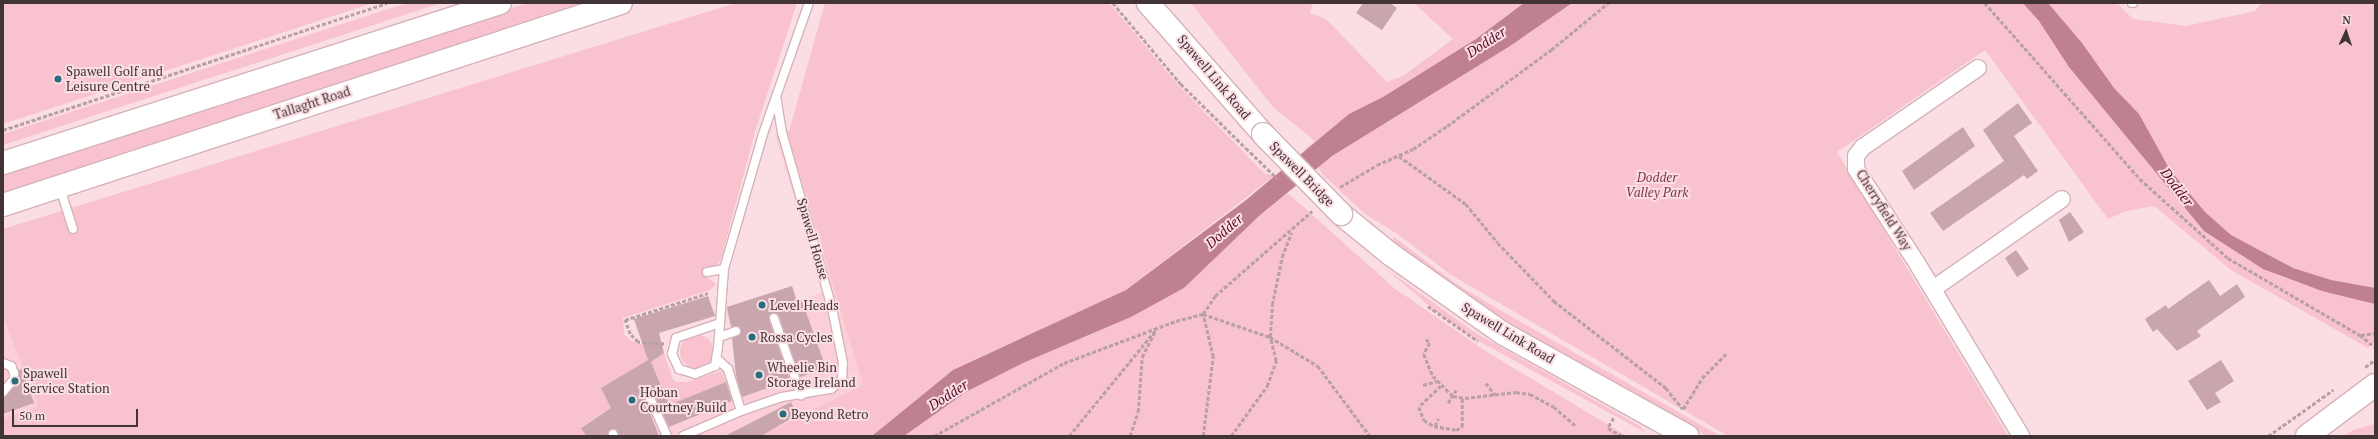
<!DOCTYPE html>
<style>
body{margin:0}
#map{position:relative;width:2378px;height:439px;overflow:hidden;background:#fbdee4;font-family:"PT Serif",serif}
div>[style]{position:absolute}
.built>*{inset:0;background:#fbced8}
.green>*{inset:0;background:#f8c2ce}
.round{border-radius:50%}
.water>*{inset:0;background:#bf8190}
.building>*{inset:0;background:#c9a6ad}
.path>*{height:2.5px;margin-top:-1.25px;transform-origin:0;background:repeating-linear-gradient(90deg,#b8a0a5 0 4px,transparent 0 6px)}
.roads{filter:drop-shadow(1px 0 #d5b2b9) drop-shadow(-1px 0 #d5b2b9) drop-shadow(0 1px #d5b2b9) drop-shadow(0 -1px #d5b2b9)}
.lane>*{height:8px;margin:-4px;padding:0 4px;transform-origin:4px;border-radius:4px;background:#fff}
.street>*{height:16px;margin:-8px;padding:0 8px;transform-origin:8px;border-radius:8px;background:#fff}
.secondary>*{height:22px;margin:-11px;padding:0 11px;transform-origin:11px;border-radius:11px;background:#fff}
.path-bridge>*{height:2.5px;margin-top:-1.25px;transform-origin:0;background:repeating-linear-gradient(90deg,#b8a0a5 0 4px,transparent 0 6px)}
.bridges{filter:drop-shadow(1px 0 #d5b2b9) drop-shadow(-1px 0 #d5b2b9) drop-shadow(0 1px #d5b2b9) drop-shadow(0 -1px #d5b2b9)}
.secondary-bridge>*{height:22px;margin:-11px;padding:0 11px;transform-origin:11px;border-radius:11px;background:#fff}
.dots>*{width:11px;height:11px;translate:-50% -50%;box-sizing:border-box;border:2px solid #fbdee4;border-radius:50%}
span{translate:-50% -50%;white-space:nowrap;text-align:center;line-height:1.15;-webkit-text-stroke:4px #fbdee4;paint-order:stroke}
.poi-label{font-size:13px;color:#413336}
.left{translate:0 -50%;text-align:left}
.street-label{font-size:13px;color:#413336}
.park-label{font-size:13px;color:#80334a;font-style:italic}
.water-label{font-size:14px;color:#570a28;font-style:italic}
.frame{position:absolute;inset:0;border:4px solid #413336;pointer-events:none}
.north{position:absolute;left:2326px;top:12px;width:40px;height:40px;-webkit-text-stroke:3px #fbdee4;paint-order:stroke;rotate:3deg;font-size:11px;font-weight:700;line-height:16px;text-align:center;color:#413336}
.north::after{content:'';display:block;margin:auto;width:14px;height:18px;background:#413336;clip-path:polygon(50% 0,100% 100%,50% 72%,0 100%)}
.scale{position:absolute;left:12px;top:409px;width:126px;height:18px;box-sizing:border-box;border:2px solid #413336;border-top:0;padding-left:5px;font-size:12px;line-height:14px;white-space:nowrap;color:#413336;-webkit-text-stroke:3px #fbdee4;paint-order:stroke}
</style>
<div id="map">
<div class="built">
<i style="clip-path:polygon(790px 130px,789px 135px,863px 385px,761px 436px,585px 436px,581px 428px,607px 411px,615px 380px,650px 358px,669px 405px,726px 382px,721px 370px,736px 366px,732px 339px,741px 335px,737px 323px,730px 324px,725px 308px,792px 286px,797px 302px,823px 292px,775px 135px)"></i>
<i style="clip-path:polygon(3px 317px,38px 408px,3px 419px)"></i>
</div>
<div class="green">
<i style="clip-path:polygon(3px 3px,373px 3px,3px 124px)"></i>
<i style="clip-path:polygon(407px 3px,441px 3px,3px 145px,3px 134px)"></i>
<i style="clip-path:polygon(527px 3px,582px 3px,3px 193px,3px 173px)"></i>
<i style="clip-path:polygon(736px 3px,797px 3px,755px 132px,721px 259px,716px 267px,706px 269px,707px 277px,716px 284px,710px 290px,623px 318px,624px 334px,631px 341px,644px 345px,650px 358px,615px 380px,627px 406px,606px 411px,581px 427px,585px 436px,3px 436px,3px 419px,38px 407px,3px 317px,3px 229px)"></i>
<i style="clip-path:polygon(825px 3px,1109px 3px,1179px 86px,1264px 173px,1274px 176px,1126px 290px,953px 370px,872px 436px,760px 436px,863px 385px,788px 135px)"></i>
<i style="clip-path:polygon(1191px 3px,1313px 3px,1310px 13px,1326px 19px,1387px 82px,1403px 76px,1453px 39px,1414px 3px,2117px 3px,2133px 19px,2186px 26px,2255px 11px,2262px 3px,2375px 3px,2375px 342px,2368px 348px,2231px 270px,2154px 206px,2126px 211px,2108px 219px,1985px 50px,1837px 152px,2008px 436px,1728px 436px,1451px 275px,1399px 235px,1365px 214px,1323px 175px,1305px 149px,1315px 141px,1273px 107px)"></i>
<i style="clip-path:polygon(1288px 193px,1394px 288px,1490px 354px,1627px 436px,901px 436px,966px 392px,1023px 363px,1131px 317px,1184px 288px,1259px 216px)"></i>
<i style="clip-path:polygon(1394px 237px,1455px 283px,1493px 306px,1720px 436px,1707px 436px,1473px 302px,1410px 257px,1392px 241px)"></i>
<i style="clip-path:polygon(1385px 268px,1474px 332px,1640px 426px,1646px 433px,1475px 339px,1439px 314px)"></i>
<i class="round" style="left:680px;top:335px;width:34px;height:34px"></i>
<i style="clip-path:polygon(664px 353px,673px 380px,677px 382px,687px 382px,721px 371px,726px 382px,669px 405px,651px 362px)"></i>
<i style="clip-path:polygon(2375px 424px,2375px 436px,2344px 436px,2353px 430px)"></i>
</div>
<div class="water">
<i style="clip-path:polygon(1524px 3px,1572px 3px,1510px 46px,1332px 156px,1259px 216px,1184px 288px,1131px 317px,1023px 363px,966px 392px,904px 436px,872px 436px,953px 370px,1126px 290px,1246px 200px,1349px 114px,1383px 97px,1476px 39px)"></i>
<i style="clip-path:polygon(2023px 3px,2048px 3px,2082px 43px,2114px 88px,2139px 114px,2170px 170px,2205px 212px,2231px 235px,2293px 268px,2331px 280px,2375px 288px,2375px 304px,2322px 291px,2263px 269px,2204px 231px,2069px 67px,2039px 21px)"></i>
</div>
<div class="building">
<i style="clip-path:polygon(1363px 3px,1390px 3px,1397px 8px,1382px 30px,1356px 13px)"></i>
<i style="clip-path:polygon(2018px 103px,2032px 123px,2014px 136px,2038px 171px,2027px 179px,2024px 175px,1943px 231px,1930px 213px,2004px 161px,1983px 130px)"></i>
<i style="clip-path:polygon(1963px 127px,1975px 146px,1914px 190px,1902px 171px)"></i>
<i style="clip-path:polygon(2070px 212px,2084px 232px,2069px 242px,2059px 220px)"></i>
<i style="clip-path:polygon(2016px 250px,2029px 269px,2017px 277px,2005px 258px)"></i>
<i style="clip-path:polygon(2209px 280px,2220px 296px,2237px 284px,2245px 297px,2197px 331px,2201px 336px,2177px 351px,2157px 329px,2153px 332px,2145px 319px,2166px 305px,2168px 309px)"></i>
<i style="clip-path:polygon(792px 286px,797px 302px,802px 301px,826px 368px,800px 377px,779px 316px,773px 313px,769px 320px,790px 380px,742px 397px,736px 375px,732px 338px,740px 335px,741px 330px,737px 326px,731px 327px,727px 307px)"></i>
<i style="clip-path:polygon(708px 296px,715px 316px,659px 333px,664px 353px,651px 362px,669px 405px,726px 382px,732px 401px,669px 427px,654px 394px,647px 391px,644px 398px,659px 436px,619px 436px,613px 429px,608px 436px,586px 436px,581px 428px,611px 408px,601px 388px,648px 360px,634px 319px)"></i>
<i style="clip-path:polygon(2221px 360px,2234px 381px,2215px 393px,2221px 402px,2207px 410px,2188px 381px)"></i>
<i style="clip-path:polygon(22px 369px,34px 403px,3px 414px,3px 397px,18px 383px,19px 370px)"></i>
<i style="clip-path:polygon(791px 402px,797px 415px,761px 436px,725px 436px)"></i>
</div>
<div class="path">
<i style="left:1113px;top:3px;width:106px;rotate:50deg"></i>
<i style="left:1181px;top:84px;width:91px;rotate:44.6deg"></i>
<i style="left:1985px;top:3px;width:235px;rotate:48.6deg"></i>
<i style="left:2140px;top:179px;width:118px;rotate:41.9deg"></i>
<i style="left:2228px;top:258px;width:153px;rotate:30.3deg"></i>
<i style="left:2360px;top:335px;width:19px;rotate:39deg"></i>
<i style="left:3px;top:130px;width:404px;rotate:-18.3deg"></i>
<i style="left:1399px;top:156px;width:82px;rotate:35.6deg"></i>
<i style="left:1466px;top:204px;width:50px;rotate:50.6deg"></i>
<i style="left:1498px;top:243px;width:81px;rotate:46deg"></i>
<i style="left:1554px;top:301px;width:142px;rotate:37.8deg"></i>
<i style="left:1666px;top:388px;width:27px;rotate:51deg"></i>
<i style="left:1683px;top:409px;width:36px;rotate:-58deg"></i>
<i style="left:1702px;top:378px;width:34px;rotate:-45deg"></i>
<i style="left:1340px;top:187px;width:43px;rotate:-30.7deg"></i>
<i style="left:1377px;top:165px;width:39px;rotate:-24deg"></i>
<i style="left:1413px;top:149px;width:41px;rotate:-34.1deg"></i>
<i style="left:1447px;top:126px;width:129px;rotate:-36.2deg"></i>
<i style="left:1551px;top:50px;width:74px;rotate:-39.5deg"></i>
<i style="left:1428px;top:306px;width:61px;rotate:35deg"></i>
<i style="left:1203px;top:314px;width:71px;rotate:18.9deg"></i>
<i style="left:1270px;top:337px;width:56px;rotate:31.1deg"></i>
<i style="left:1318px;top:366px;width:87px;rotate:53.4deg"></i>
<i style="left:2361px;top:335px;width:14px;rotate:-8deg"></i>
<i style="left:1426px;top:339px;width:6px;rotate:45deg"></i>
<i style="left:1430px;top:343px;width:13px;rotate:119deg"></i>
<i style="left:1424px;top:354px;width:24px;rotate:68deg"></i>
<i style="left:1433px;top:376px;width:28px;rotate:45deg"></i>
<i style="left:1453px;top:396px;width:12px;rotate:9deg"></i>
<i style="left:1465px;top:398px;width:51px;rotate:-6.7deg"></i>
<i style="left:1516px;top:392px;width:14px;rotate:8deg"></i>
<i style="left:1530px;top:394px;width:27px;rotate:28deg"></i>
<i style="left:1554px;top:407px;width:29px;rotate:41deg"></i>
<i style="left:664px;top:344px;width:26px;rotate:-176deg"></i>
<i style="left:638px;top:342px;width:11px;rotate:-135deg"></i>
<i style="left:630px;top:334px;width:15px;rotate:-110deg"></i>
<i style="left:625px;top:320px;width:87px;rotate:-18deg"></i>
<i style="left:2365px;top:367px;width:12px;rotate:-35deg"></i>
<i style="left:1486px;top:383px;width:15px;rotate:53deg"></i>
<i style="left:1423px;top:385px;width:15px;rotate:-16deg"></i>
<i style="left:1441px;top:386px;width:30px;rotate:136deg"></i>
<i style="left:1419px;top:407px;width:14px;rotate:69deg"></i>
<i style="left:1424px;top:420px;width:12px;rotate:31deg"></i>
<i style="left:1434px;top:426px;width:22px;rotate:10deg"></i>
<i style="left:1456px;top:430px;width:7px;rotate:-27deg"></i>
<i style="left:1462px;top:427px;width:29px;rotate:-90deg"></i>
<i style="left:1448px;top:403px;width:15px;rotate:-58deg"></i>
<i style="left:1614px;top:418px;width:12px;rotate:121deg"></i>
<i style="left:1608px;top:428px;width:16px;rotate:30deg"></i>
<i style="left:1435px;top:426px;width:8px;rotate:-67deg"></i>
<i style="left:934px;top:436px;width:149px;rotate:-29.3deg"></i>
<i style="left:1064px;top:363px;width:120px;rotate:-20.6deg"></i>
<i style="left:1176px;top:321px;width:28px;rotate:-15deg"></i>
<i style="left:1203px;top:314px;width:22px;rotate:-56deg"></i>
<i style="left:1215px;top:296px;width:129px;rotate:-41.2deg"></i>
<i style="left:1069px;top:436px;width:139px;rotate:-50.8deg"></i>
<i style="left:1130px;top:436px;width:25px;rotate:-72deg"></i>
<i style="left:1138px;top:412px;width:55px;rotate:-85.8deg"></i>
<i style="left:1142px;top:357px;width:28px;rotate:-63deg"></i>
<i style="left:1203px;top:436px;width:80px;rotate:-82.8deg"></i>
<i style="left:1213px;top:357px;width:44px;rotate:-103.1deg"></i>
<i style="left:1231px;top:436px;width:62px;rotate:-54.2deg"></i>
<i style="left:1267px;top:386px;width:27px;rotate:-70deg"></i>
<i style="left:1276px;top:361px;width:25px;rotate:-104deg"></i>
<i style="left:1270px;top:337px;width:32px;rotate:-86deg"></i>
<i style="left:1272px;top:305px;width:49px;rotate:-78.2deg"></i>
<i style="left:1282px;top:257px;width:26px;rotate:-69deg"></i>
<i style="left:2268px;top:436px;width:80px;rotate:-35.3deg"></i>
</div>
<div class="roads">
<div class="lane">
<i style="left:2132px;top:3px;width:1px"></i>
<i style="left:60px;top:188px;width:43px;rotate:72.4deg"></i>
<i style="left:707px;top:272px;width:17px;rotate:-10deg"></i>
<i style="left:774px;top:318px;width:82px;rotate:70.7deg"></i>
<i style="left:720px;top:323px;width:46px;rotate:161.2deg"></i>
<i style="left:676px;top:338px;width:16px;rotate:104deg"></i>
<i style="left:672px;top:354px;width:17px;rotate:65deg"></i>
<i style="left:679px;top:369px;width:17px;rotate:17deg"></i>
<i style="left:695px;top:374px;width:22px;rotate:-22deg"></i>
<i style="left:715px;top:366px;width:19px;rotate:-81deg"></i>
<i style="left:718px;top:347px;width:24px;rotate:-85deg"></i>
<i style="left:720px;top:323px;width:54px;rotate:-85.8deg"></i>
<i style="left:724px;top:269px;width:141px;rotate:-73.9deg"></i>
<i style="left:763px;top:134px;width:139px;rotate:-70.7deg"></i>
<i style="left:719px;top:337px;width:18px;rotate:-19deg"></i>
<i style="left:717px;top:359px;width:15px;rotate:42deg"></i>
<i style="left:728px;top:369px;width:44px;rotate:72.8deg"></i>
<i style="left:3px;top:363px;width:9px;rotate:21deg"></i>
<i style="left:11px;top:366px;width:8px;rotate:67deg"></i>
<i style="left:14px;top:373px;width:6px;rotate:90deg"></i>
<i style="left:14px;top:379px;width:17px;rotate:130deg"></i>
<i style="left:649px;top:396px;width:44px;rotate:65.8deg"></i>
<i style="left:613px;top:434px;width:2px;rotate:63deg"></i>
<i style="left:683px;top:436px;width:63px;rotate:-23.3deg"></i>
<i style="left:741px;top:411px;width:43px;rotate:-18.9deg"></i>
<i style="left:782px;top:397px;width:50px;rotate:-9.3deg"></i>
<i style="left:831px;top:389px;width:14px;rotate:-39deg"></i>
<i style="left:842px;top:380px;width:17px;rotate:-87deg"></i>
<i style="left:843px;top:363px;width:56px;rotate:-101.3deg"></i>
<i style="left:832px;top:308px;width:182px;rotate:-105.9deg"></i>
<i style="left:782px;top:133px;width:37px;rotate:-99deg"></i>
</div>
<div class="street">
<i style="left:1978px;top:68px;width:140px;rotate:145.5deg"></i>
<i style="left:1863px;top:147px;width:11px;rotate:128deg"></i>
<i style="left:1856px;top:156px;width:13px;rotate:90deg"></i>
<i style="left:1856px;top:169px;width:114px;rotate:57.1deg"></i>
<i style="left:1918px;top:265px;width:200px;rotate:58.9deg"></i>
<i style="left:1933px;top:289px;width:157px;rotate:-34.9deg"></i>
</div>
<div class="secondary">
<i style="left:1148px;top:3px;width:174px;rotate:48.7deg"></i>
<i style="left:3px;top:163px;width:522px;rotate:-17.85deg"></i>
<i style="left:3px;top:205px;width:650px;rotate:-18.1deg"></i>
<i style="left:1341px;top:214px;width:63px;rotate:39.2deg"></i>
<i style="left:1390px;top:254px;width:139px;rotate:35.1deg"></i>
<i style="left:1504px;top:334px;width:210px;rotate:29.1deg"></i>
<i style="left:2307px;top:436px;width:85px;rotate:-36.9deg"></i>
</div>
</div>
<div class="path-bridge">
<i style="left:1246px;top:148px;width:43px;rotate:44.1deg"></i>
</div>
<div class="bridges">
<div class="secondary-bridge">
<i style="left:1263px;top:134px;width:112px;rotate:45.7deg"></i>
</div>
</div>
<div class="dots">
<i style="left:58px;top:79px;background:#276d7b"></i>
<i style="left:762px;top:305px;background:#276d7b"></i>
<i style="left:752px;top:337px;background:#276d7b"></i>
<i style="left:759px;top:375px;background:#276d7b"></i>
<i style="left:15px;top:381px;background:#276d7b"></i>
<i style="left:632px;top:400px;background:#276d7b"></i>
<i style="left:783px;top:414px;background:#276d7b"></i>
</div>
<div class="poi-label">
<span class="left" style="left:66px;top:79px">Spawell Golf and<br>Leisure Centre</span>
<span class="left" style="left:770px;top:305px">Level Heads</span>
<span class="left" style="left:760px;top:337px">Rossa Cycles</span>
<span class="left" style="left:767px;top:375px">Wheelie Bin<br>Storage Ireland</span>
<span class="left" style="left:23px;top:381px">Spawell<br>Service Station</span>
<span class="left" style="left:640px;top:400px">Hoban<br>Courtney Build</span>
<span class="left" style="left:791px;top:414px">Beyond Retro</span>
</div>
<div class="street-label">
<span style="left:1214px;top:77px;rotate:50deg">Spawell Link Road</span>
<span style="left:312px;top:103px;rotate:-18deg">Tallaght Road</span>
<span style="left:1302px;top:174px;rotate:45deg">Spawell Bridge</span>
<span style="left:1884px;top:210px;rotate:58deg">Cherryfield Way</span>
<span style="left:813px;top:239px;rotate:74deg">Spawell House</span>
<span style="left:1508px;top:333px;rotate:31deg">Spawell Link Road</span>
</div>
<div class="park-label">
<span style="left:1657px;top:185px">Dodder<br>Valley Park</span>
</div>
<div class="water-label">
<span style="left:1486px;top:42px;rotate:-33deg">Dodder</span>
<span style="left:2177px;top:187px;rotate:53deg">Dodder</span>
<span style="left:1224px;top:231px;rotate:-41deg">Dodder</span>
<span style="left:948px;top:395px;rotate:-33deg">Dodder</span>
</div>
<div class="frame"></div>
<div class="north">N</div>
<div class="scale">50 m</div>
</div>
